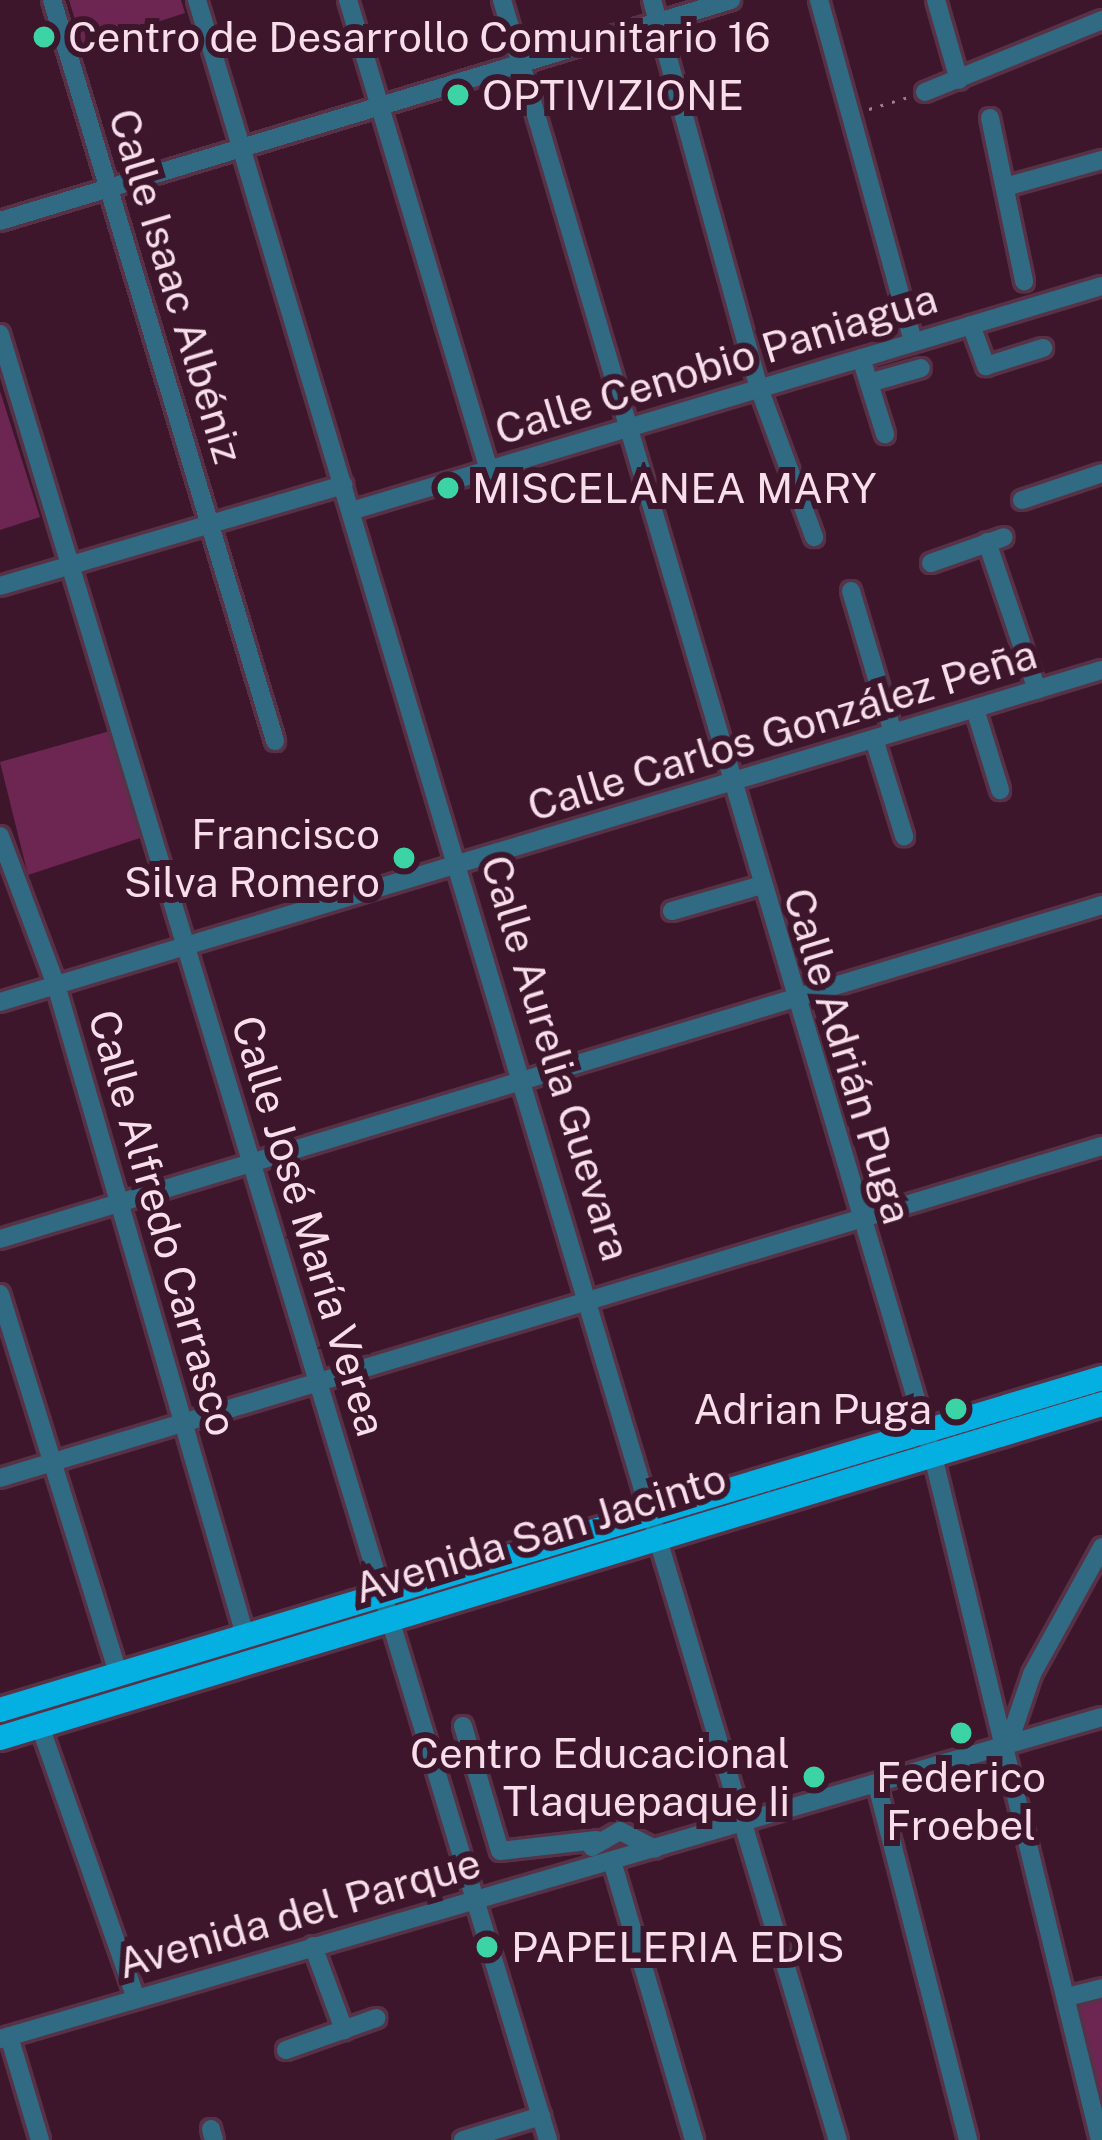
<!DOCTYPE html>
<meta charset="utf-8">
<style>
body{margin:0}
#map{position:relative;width:1102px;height:2140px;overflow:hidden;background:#3d162c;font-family:"Public Sans",sans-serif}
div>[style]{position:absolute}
.green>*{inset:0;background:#6d2651}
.path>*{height:3px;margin-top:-1.5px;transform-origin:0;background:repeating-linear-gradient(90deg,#9e7d8f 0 3px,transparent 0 12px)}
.roads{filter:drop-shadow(3px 0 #573247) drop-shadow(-3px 0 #573247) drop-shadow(0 3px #573247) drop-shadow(0 -3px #573247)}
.minor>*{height:18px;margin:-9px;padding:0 9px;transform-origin:9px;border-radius:9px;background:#306b83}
.major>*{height:24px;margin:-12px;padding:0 12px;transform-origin:12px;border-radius:12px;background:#04afe1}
.dots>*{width:33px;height:33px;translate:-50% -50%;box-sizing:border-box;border:6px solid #3d162c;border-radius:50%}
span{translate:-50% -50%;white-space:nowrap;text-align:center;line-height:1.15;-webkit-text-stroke:12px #3d162c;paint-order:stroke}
.poi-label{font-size:42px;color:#f8ddea}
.left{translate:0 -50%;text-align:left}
.right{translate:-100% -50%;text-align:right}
.street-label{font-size:42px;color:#f8ddea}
</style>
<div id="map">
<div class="green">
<i style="clip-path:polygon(69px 0,181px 0,185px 13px,83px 46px)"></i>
<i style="clip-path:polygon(0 391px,40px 517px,0 530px)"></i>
<i style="clip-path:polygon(110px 731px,143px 837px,28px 875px,0 762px)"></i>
<i style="clip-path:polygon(1102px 1996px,1102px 2107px,1076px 2003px)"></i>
</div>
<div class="path">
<i style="left:869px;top:109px;width:39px;rotate:-17deg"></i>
</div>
<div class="roads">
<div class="minor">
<i style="left:52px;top:0;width:774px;rotate:73.25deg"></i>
<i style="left:197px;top:0;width:2234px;rotate:73.33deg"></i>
<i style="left:348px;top:0;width:491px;rotate:73.3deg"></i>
<i style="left:502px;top:0;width:1518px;rotate:73.51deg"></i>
<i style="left:933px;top:1456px;width:704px;rotate:76.28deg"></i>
<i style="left:652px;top:0;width:402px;rotate:74.6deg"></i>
<i style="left:759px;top:388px;width:159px;rotate:69.7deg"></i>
<i style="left:819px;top:0;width:355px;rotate:74.6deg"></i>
<i style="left:936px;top:0;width:83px;rotate:74deg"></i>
<i style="left:925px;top:92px;width:191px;rotate:-22.1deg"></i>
<i style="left:990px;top:118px;width:167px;rotate:78.2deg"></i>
<i style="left:1005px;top:187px;width:101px;rotate:-15.6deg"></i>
<i style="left:0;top:221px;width:764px;rotate:-16.82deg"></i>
<i style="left:971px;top:325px;width:44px;rotate:69.9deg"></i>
<i style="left:986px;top:366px;width:60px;rotate:-17.5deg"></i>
<i style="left:0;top:334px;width:1887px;rotate:73.12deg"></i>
<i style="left:861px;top:358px;width:80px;rotate:72.5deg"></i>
<i style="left:869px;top:383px;width:54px;rotate:-16.1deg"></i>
<i style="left:1022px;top:500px;width:84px;rotate:-18.6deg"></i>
<i style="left:351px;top:511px;width:784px;rotate:-16.68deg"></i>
<i style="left:987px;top:542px;width:156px;rotate:71.3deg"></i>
<i style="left:931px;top:563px;width:77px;rotate:-19.6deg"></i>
<i style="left:0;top:586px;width:358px;rotate:-16.4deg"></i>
<i style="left:851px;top:591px;width:148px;rotate:73.5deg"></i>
<i style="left:975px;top:709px;width:85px;rotate:72.8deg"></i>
<i style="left:874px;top:739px;width:102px;rotate:72.8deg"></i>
<i style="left:0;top:836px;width:159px;rotate:69.4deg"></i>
<i style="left:56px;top:985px;width:677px;rotate:73.79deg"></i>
<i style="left:672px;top:911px;width:90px;rotate:-16.2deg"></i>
<i style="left:0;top:1002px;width:1151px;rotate:-16.77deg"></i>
<i style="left:0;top:1239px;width:1152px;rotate:-16.86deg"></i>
<i style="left:0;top:1294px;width:398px;rotate:72.7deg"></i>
<i style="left:0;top:1478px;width:1151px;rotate:-16.77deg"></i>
<i style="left:40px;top:1726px;width:289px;rotate:70.6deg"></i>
<i style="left:463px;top:1726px;width:130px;rotate:73.5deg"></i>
<i style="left:500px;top:1851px;width:97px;rotate:-6.5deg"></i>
<i style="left:1009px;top:1742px;width:72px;rotate:-71.3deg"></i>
<i style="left:1032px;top:1674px;width:145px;rotate:-61.1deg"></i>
<i style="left:877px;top:1785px;width:366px;rotate:75.6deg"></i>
<i style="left:592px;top:1847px;width:32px;rotate:-30deg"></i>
<i style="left:620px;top:1831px;width:39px;rotate:27deg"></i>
<i style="left:612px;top:1861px;width:291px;rotate:73.6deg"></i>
<i style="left:313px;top:1946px;width:90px;rotate:69.7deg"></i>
<i style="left:1067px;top:1997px;width:36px;rotate:-14deg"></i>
<i style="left:9px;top:2036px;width:109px;rotate:73.4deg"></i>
<i style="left:0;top:2039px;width:1148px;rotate:-16.29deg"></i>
<i style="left:286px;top:2050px;width:96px;rotate:-19.4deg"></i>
<i style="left:211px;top:2129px;width:11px;rotate:75deg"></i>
<i style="left:463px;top:2140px;width:82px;rotate:-17.1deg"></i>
</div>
<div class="major">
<i style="left:0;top:1710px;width:1151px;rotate:-16.77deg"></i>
<i style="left:0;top:1738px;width:1152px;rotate:-16.86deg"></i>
</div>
</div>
<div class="dots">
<i style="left:44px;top:37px;background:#3cd4a4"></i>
<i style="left:458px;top:95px;background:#3cd4a4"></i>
<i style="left:448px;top:488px;background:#3cd4a4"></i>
<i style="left:404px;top:858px;background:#3cd4a4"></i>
<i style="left:956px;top:1409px;background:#3cd4a4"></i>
<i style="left:961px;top:1733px;background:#3cd4a4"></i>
<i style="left:814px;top:1777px;background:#3cd4a4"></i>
<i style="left:487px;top:1947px;background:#3cd4a4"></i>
</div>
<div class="poi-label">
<span class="left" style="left:68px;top:37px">Centro de Desarrollo Comunitario 16</span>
<span class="left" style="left:482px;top:95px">OPTIVIZIONE</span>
<span class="left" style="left:472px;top:488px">MISCELANEA MARY</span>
<span class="right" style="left:380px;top:858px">Francisco<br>Silva Romero</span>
<span class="right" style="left:932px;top:1409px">Adrian Puga</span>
<span class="right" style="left:790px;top:1777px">Centro Educacional<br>Tlaquepaque Ii</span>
<span style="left:961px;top:1801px">Federico<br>Froebel</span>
<span class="left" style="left:511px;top:1947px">PAPELERIA EDIS</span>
</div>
<div class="street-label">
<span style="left:176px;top:286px;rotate:73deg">Calle Isaac Albéniz</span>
<span style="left:716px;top:364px;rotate:-17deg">Calle Cenobio Paniagua</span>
<span style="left:782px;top:730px;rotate:-17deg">Calle Carlos González Peña</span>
<span style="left:848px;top:1056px;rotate:73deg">Calle Adrián Puga</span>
<span style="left:556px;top:1058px;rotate:73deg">Calle Aurelia Guevara</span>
<span style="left:163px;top:1223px;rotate:74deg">Calle Alfredo Carrasco</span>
<span style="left:309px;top:1226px;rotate:73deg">Calle José María Verea</span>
<span style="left:540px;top:1533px;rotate:-17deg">Avenida San Jacinto</span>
<span style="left:299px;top:1913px;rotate:-16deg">Avenida del Parque</span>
</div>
</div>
